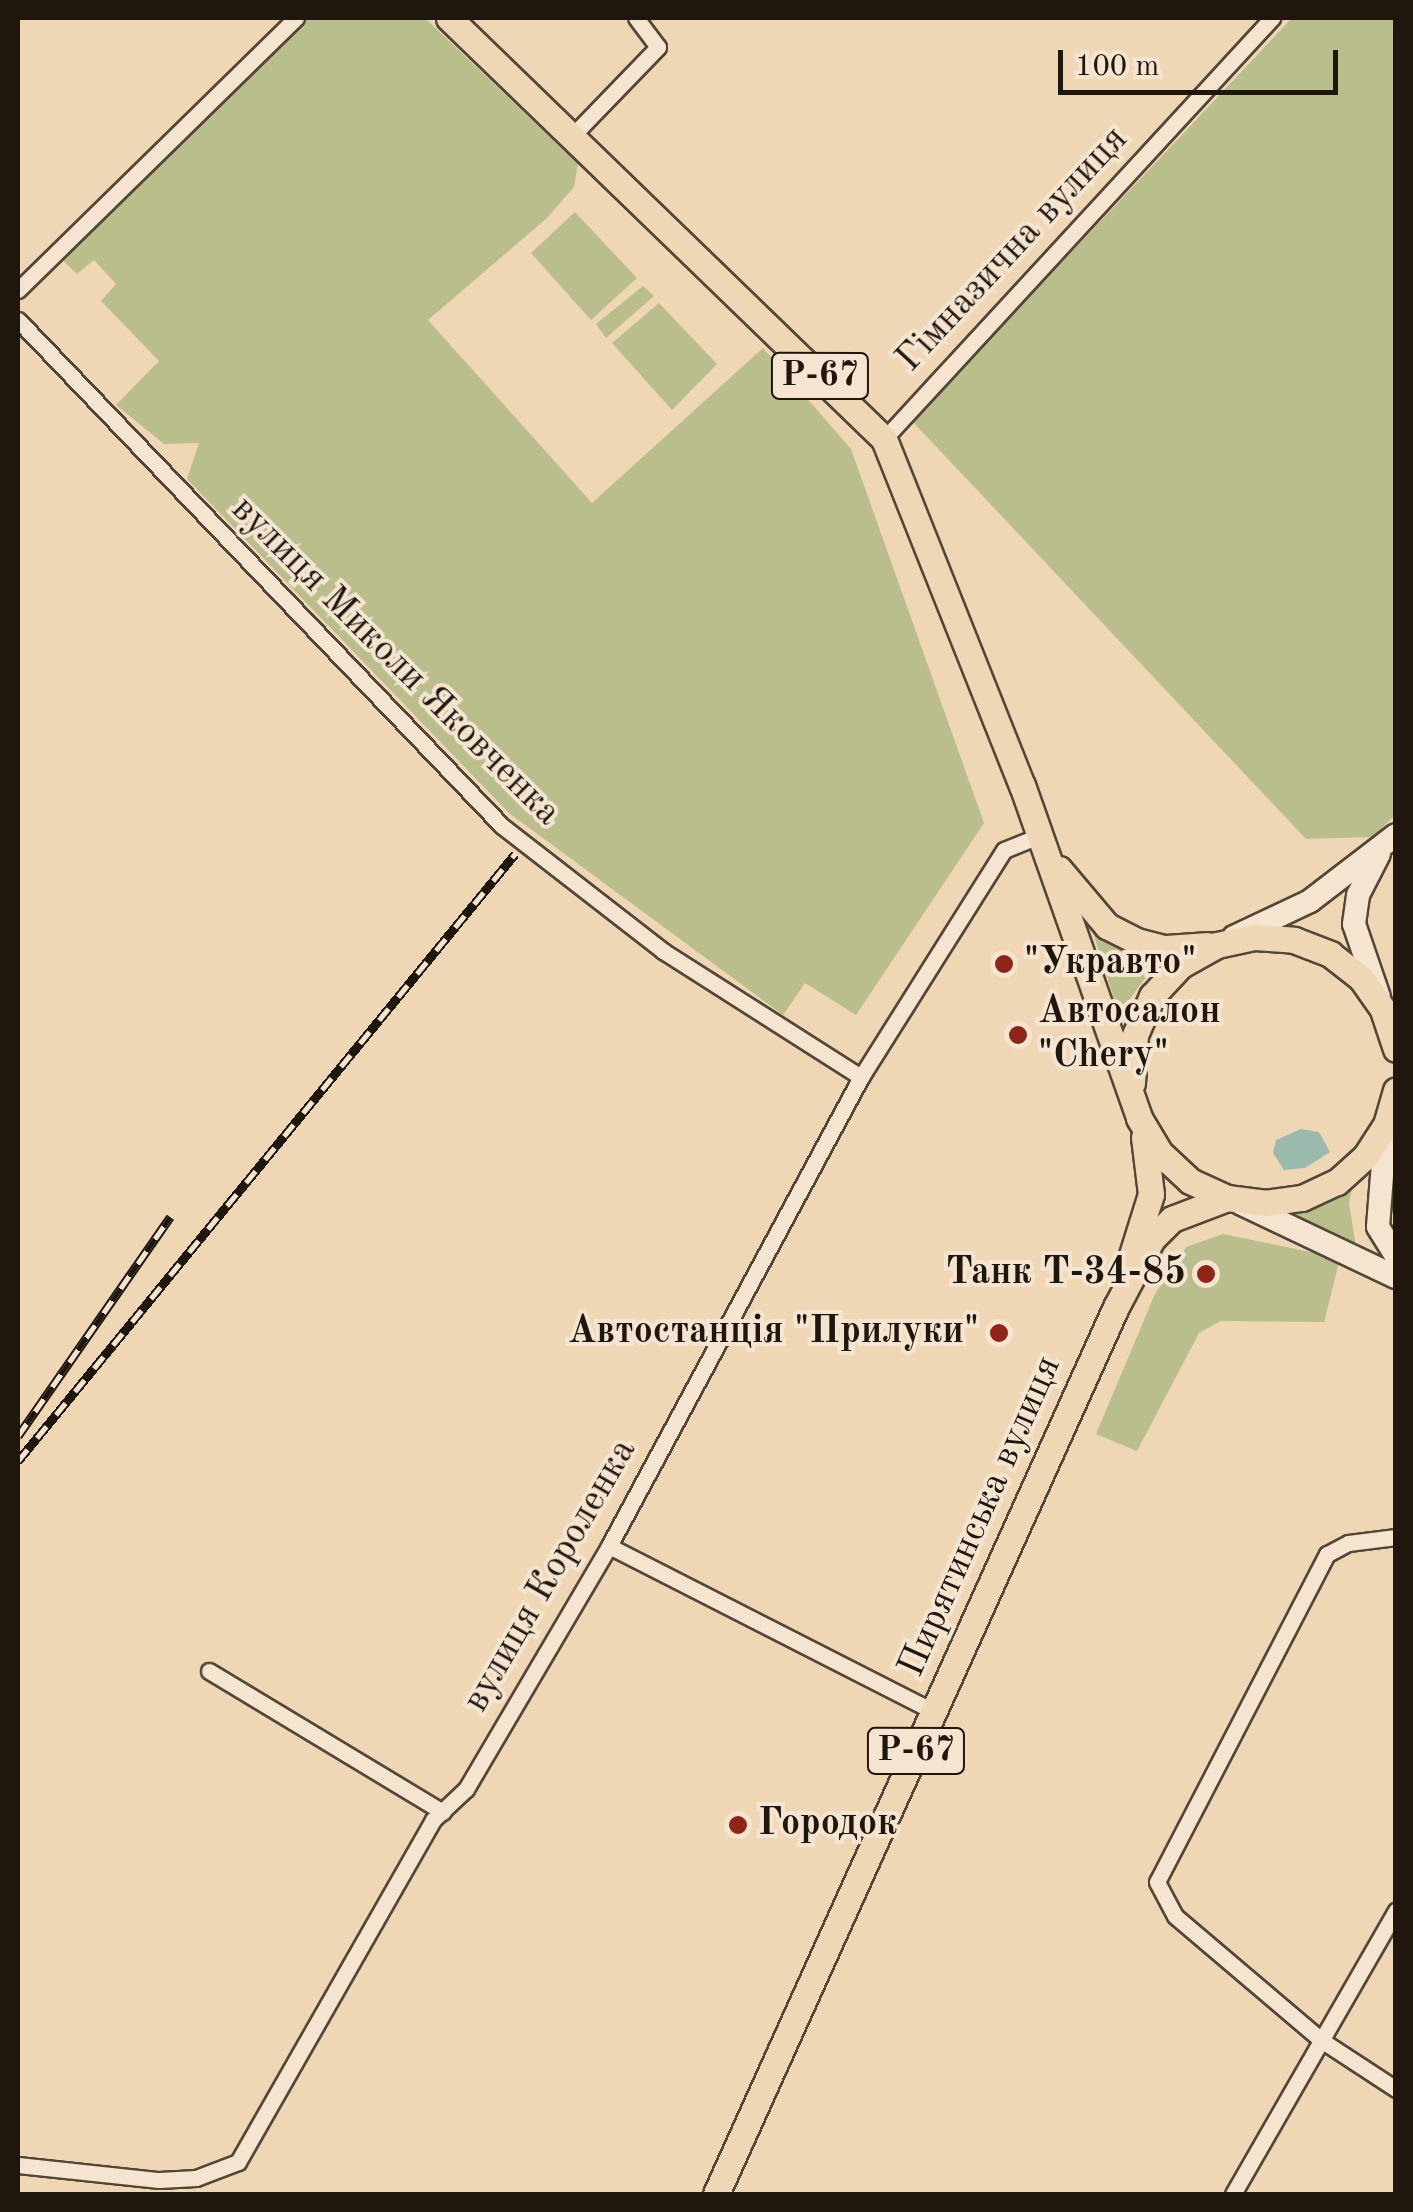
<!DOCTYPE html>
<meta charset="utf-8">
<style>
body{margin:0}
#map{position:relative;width:1413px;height:2212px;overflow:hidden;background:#efd7b6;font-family:"Old Standard TT",serif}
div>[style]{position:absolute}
.green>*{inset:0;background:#babe8d}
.water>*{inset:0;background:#9abaae}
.roads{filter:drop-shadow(2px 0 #534638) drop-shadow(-2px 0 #534638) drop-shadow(0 2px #534638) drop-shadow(0 -2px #534638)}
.street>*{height:15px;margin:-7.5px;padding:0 7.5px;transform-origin:7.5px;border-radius:7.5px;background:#f5e5d0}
.secondary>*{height:22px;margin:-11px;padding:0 11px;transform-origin:11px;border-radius:11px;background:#f5e5d0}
.primary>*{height:25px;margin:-12.5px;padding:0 12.5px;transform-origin:12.5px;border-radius:12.5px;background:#efd7b6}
.rail>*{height:9px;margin-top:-4.5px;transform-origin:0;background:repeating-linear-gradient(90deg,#f5e5d0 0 15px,#1f160e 0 30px);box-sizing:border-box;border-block:2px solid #1f160e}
.dots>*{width:28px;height:28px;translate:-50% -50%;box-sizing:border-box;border:5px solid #f5e5d0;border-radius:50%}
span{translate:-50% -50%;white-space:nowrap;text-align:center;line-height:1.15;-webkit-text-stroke:8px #f5e5d0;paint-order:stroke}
.shield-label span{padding:2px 8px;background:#f5e5d0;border:2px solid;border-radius:8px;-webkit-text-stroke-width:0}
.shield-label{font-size:35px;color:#1f160e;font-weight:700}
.street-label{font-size:38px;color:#1f160e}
.poi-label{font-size:38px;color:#1f160e;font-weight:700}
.left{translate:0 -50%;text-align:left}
.right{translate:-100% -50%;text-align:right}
.frame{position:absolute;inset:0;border:20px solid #1f160e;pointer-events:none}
.scale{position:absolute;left:1058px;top:50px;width:280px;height:45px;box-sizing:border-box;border:5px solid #1f160e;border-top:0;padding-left:12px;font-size:30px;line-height:35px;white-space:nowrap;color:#1f160e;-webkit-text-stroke:8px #f5e5d0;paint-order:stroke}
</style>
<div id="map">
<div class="green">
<i style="clip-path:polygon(303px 18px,425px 18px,578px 164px,574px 187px,547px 218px,428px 320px,592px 503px,763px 348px,851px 449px,984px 823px,856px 1015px,805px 983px,783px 1015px,509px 813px,187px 479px,199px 443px,164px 444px,116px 405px,159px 361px,101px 301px,116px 284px,94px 260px,77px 274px,60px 258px)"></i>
<i style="clip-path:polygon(1292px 18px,1395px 18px,1396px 814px,1373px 837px,1306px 839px,912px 421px)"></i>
<i style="clip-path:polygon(575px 212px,637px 278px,591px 320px,531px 253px)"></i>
<i style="clip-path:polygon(643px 286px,654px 296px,606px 338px,596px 324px)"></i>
<i style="clip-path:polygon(659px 303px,717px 364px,672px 410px,612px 343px)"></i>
<i style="clip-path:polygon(1091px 926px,1174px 957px,1151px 970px,1119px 1014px)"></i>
<i style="clip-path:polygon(1354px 1177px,1349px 1203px,1357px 1253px,1282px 1216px)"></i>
<i style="clip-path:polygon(1223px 1234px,1340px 1258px,1324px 1322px,1221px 1321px,1199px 1333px,1137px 1451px,1096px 1434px,1155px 1294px,1186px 1247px)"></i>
</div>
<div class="water">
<i style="clip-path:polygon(1301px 1129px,1319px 1132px,1330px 1152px,1305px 1168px,1284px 1170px,1273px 1153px,1276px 1140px)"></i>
</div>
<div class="roads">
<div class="street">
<i style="left:574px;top:134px;width:121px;rotate:-46deg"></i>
<i style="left:658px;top:47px;width:36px;rotate:-127deg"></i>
<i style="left:18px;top:290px;width:389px;rotate:-44.4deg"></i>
<i style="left:18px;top:320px;width:700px;rotate:46.27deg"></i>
<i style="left:502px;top:826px;width:204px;rotate:37.8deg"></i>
<i style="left:663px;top:951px;width:235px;rotate:32.5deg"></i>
<i style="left:884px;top:439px;width:573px;rotate:-47.34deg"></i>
<i style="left:1396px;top:1537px;width:48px;rotate:172.9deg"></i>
<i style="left:1348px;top:1543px;width:24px;rotate:152deg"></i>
<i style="left:1327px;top:1554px;width:369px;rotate:117.4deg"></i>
<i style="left:1157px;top:1882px;width:38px;rotate:62deg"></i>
<i style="left:1175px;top:1916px;width:192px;rotate:40.3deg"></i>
<i style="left:1321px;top:2040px;width:90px;rotate:33.2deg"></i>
<i style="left:609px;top:1546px;width:366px;rotate:27deg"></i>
<i style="left:209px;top:1671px;width:273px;rotate:31.1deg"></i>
<i style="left:18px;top:2165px;width:142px;rotate:6.1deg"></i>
<i style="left:159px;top:2180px;width:37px;rotate:-3deg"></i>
<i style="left:196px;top:2178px;width:45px;rotate:-20.9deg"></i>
<i style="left:238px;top:2162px;width:394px;rotate:-60.3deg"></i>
<i style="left:433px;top:1820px;width:45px;rotate:-43.2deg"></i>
<i style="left:466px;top:1789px;width:282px;rotate:-59.5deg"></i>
<i style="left:609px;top:1546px;width:532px;rotate:-61.75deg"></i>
<i style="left:861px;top:1077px;width:268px;rotate:-57.8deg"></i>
<i style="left:1004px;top:850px;width:35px;rotate:-22deg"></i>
<i style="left:1233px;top:2194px;width:327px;rotate:-60.1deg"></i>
</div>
<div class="secondary">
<i style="left:1234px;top:937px;width:84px;rotate:-25.3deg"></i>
<i style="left:1310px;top:901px;width:108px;rotate:-37.5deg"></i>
<i style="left:1379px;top:997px;width:77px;rotate:-108.9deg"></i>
<i style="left:1354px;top:924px;width:29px;rotate:-82deg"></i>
<i style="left:1358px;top:895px;width:46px;rotate:-62.9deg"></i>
<i style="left:1386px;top:1125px;width:102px;rotate:94.5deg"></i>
<i style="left:1378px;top:1227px;width:34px;rotate:58deg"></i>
<i style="left:1240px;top:1203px;width:173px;rotate:25.4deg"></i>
</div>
<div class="primary">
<i style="left:449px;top:18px;width:605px;rotate:44.06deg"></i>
<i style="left:884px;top:439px;width:373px;rotate:68.3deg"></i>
<i style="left:1022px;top:785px;width:353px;rotate:70.6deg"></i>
<i style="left:1139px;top:1118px;width:41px;rotate:59deg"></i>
<i style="left:1160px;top:1153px;width:41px;rotate:43deg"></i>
<i style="left:1190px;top:1181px;width:41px;rotate:24.7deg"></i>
<i style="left:1227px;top:1198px;width:38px;rotate:7deg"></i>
<i style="left:1265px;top:1203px;width:37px;rotate:-8deg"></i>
<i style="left:1302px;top:1198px;width:38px;rotate:-25deg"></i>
<i style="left:1337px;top:1182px;width:38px;rotate:-42deg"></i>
<i style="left:1365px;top:1157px;width:38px;rotate:-57deg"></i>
<i style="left:1386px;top:1125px;width:36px;rotate:-74deg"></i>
<i style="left:1059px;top:869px;width:75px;rotate:49.9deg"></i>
<i style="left:1107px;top:926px;width:33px;rotate:27deg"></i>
<i style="left:1136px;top:941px;width:29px;rotate:14deg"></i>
<i style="left:1164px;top:948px;width:43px;rotate:-4deg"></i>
<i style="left:1132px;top:1083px;width:48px;rotate:-86.4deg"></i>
<i style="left:1135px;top:1035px;width:43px;rotate:-66.4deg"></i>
<i style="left:1152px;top:996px;width:42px;rotate:-46.9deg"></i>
<i style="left:1181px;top:965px;width:41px;rotate:-29.1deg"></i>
<i style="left:1217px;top:945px;width:39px;rotate:-12deg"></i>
<i style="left:1255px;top:937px;width:39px;rotate:4deg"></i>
<i style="left:1294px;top:940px;width:39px;rotate:21deg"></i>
<i style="left:1330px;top:954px;width:39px;rotate:38deg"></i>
<i style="left:1361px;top:978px;width:39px;rotate:55deg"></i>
<i style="left:1383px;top:1010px;width:41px;rotate:71.6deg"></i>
<i style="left:1131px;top:1258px;width:67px;rotate:-72.6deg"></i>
<i style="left:1151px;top:1194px;width:57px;rotate:-97deg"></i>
<i style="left:716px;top:2194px;width:973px;rotate:-65.73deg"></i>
<i style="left:1116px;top:1307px;width:77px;rotate:-62.1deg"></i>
<i style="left:1152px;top:1239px;width:28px;rotate:-45deg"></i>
<i style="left:1172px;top:1219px;width:59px;rotate:-20.9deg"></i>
</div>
</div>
<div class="rail">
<i style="left:18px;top:1436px;width:267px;rotate:-55.2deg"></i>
<i style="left:18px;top:1461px;width:785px;rotate:-50.69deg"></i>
</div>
<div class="dots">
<i style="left:1004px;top:964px;background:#8f2418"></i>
<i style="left:1018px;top:1035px;background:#8f2418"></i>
<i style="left:1206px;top:1274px;background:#8f2418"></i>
<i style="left:999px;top:1333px;background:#8f2418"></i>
<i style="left:738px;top:1825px;background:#8f2418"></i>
</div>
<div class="shield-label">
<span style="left:820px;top:376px">Р-67</span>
<span style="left:916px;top:1751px">Р-67</span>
</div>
<div class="street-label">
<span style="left:1013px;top:250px;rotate:-47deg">Гімназична вулиця</span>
<span style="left:395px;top:662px;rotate:45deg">вулиця Миколи Яковченка</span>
<span style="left:981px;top:1517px;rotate:-66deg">Пирятинська вулиця</span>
<span style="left:551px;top:1576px;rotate:-60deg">вулиця Короленка</span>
</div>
<div class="poi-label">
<span class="left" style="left:1024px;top:964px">"Укравто"</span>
<span class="left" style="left:1038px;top:1035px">Автосалон<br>"Chery"</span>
<span class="right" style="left:1186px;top:1274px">Танк Т-34-85</span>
<span class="right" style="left:979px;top:1333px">Автостанція "Прилуки"</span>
<span class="left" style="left:758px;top:1825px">Городок</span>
</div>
<div class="frame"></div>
<div class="scale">100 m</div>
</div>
